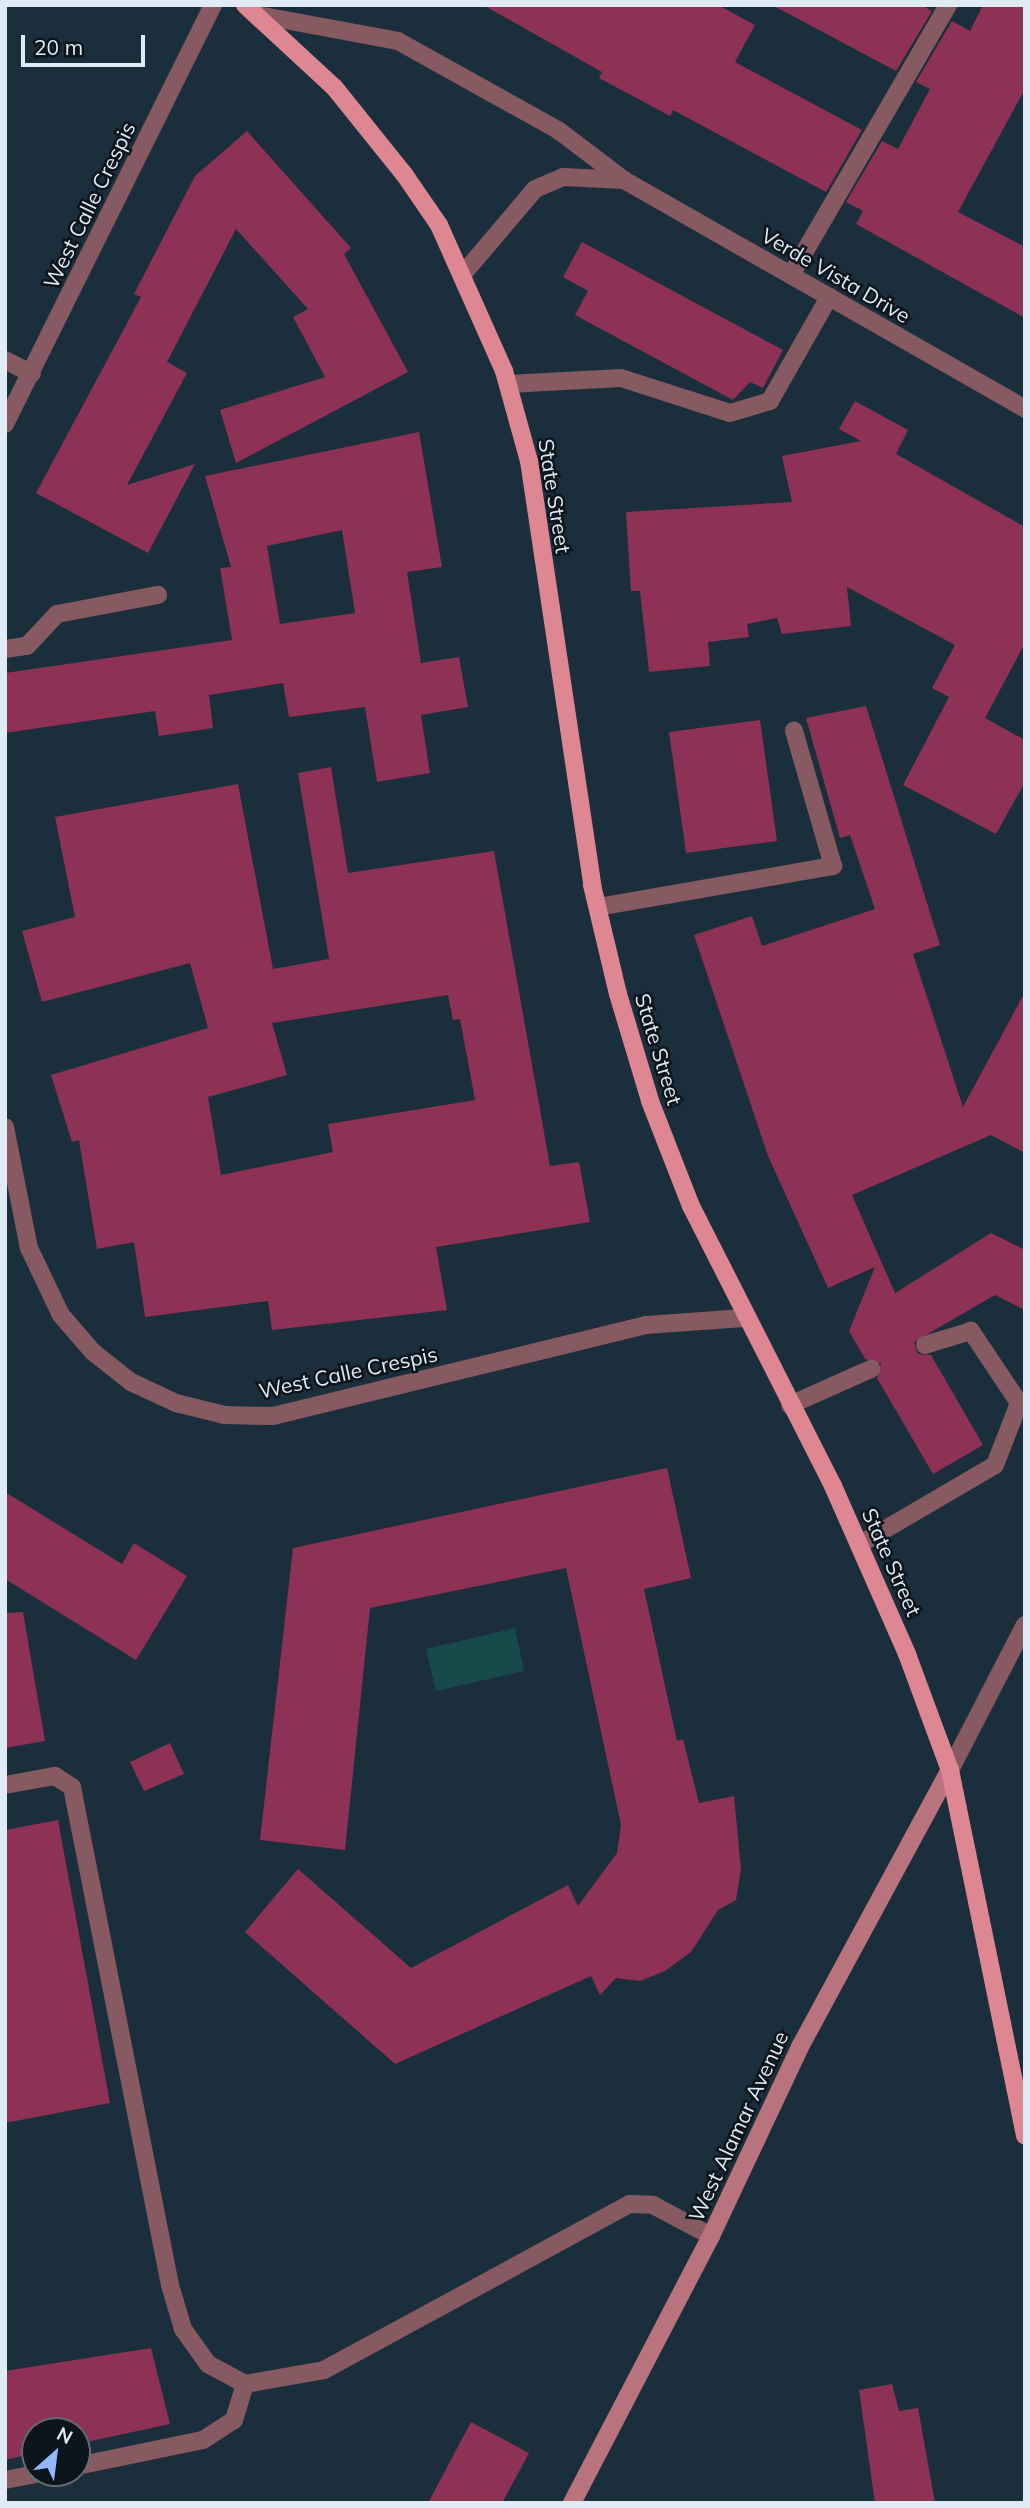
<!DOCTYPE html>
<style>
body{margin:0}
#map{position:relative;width:1030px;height:2508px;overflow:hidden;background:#1b2e3c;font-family:Mulish,sans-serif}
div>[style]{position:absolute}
.water>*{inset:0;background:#18494b}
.building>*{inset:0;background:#8d3155}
.lane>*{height:18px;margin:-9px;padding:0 9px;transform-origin:9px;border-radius:9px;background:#865a60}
.street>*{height:18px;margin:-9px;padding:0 9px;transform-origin:9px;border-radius:9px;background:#865a60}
.secondary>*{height:18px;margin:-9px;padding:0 9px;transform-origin:9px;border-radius:9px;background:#b8737d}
.primary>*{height:18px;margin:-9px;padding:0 9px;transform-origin:9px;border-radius:9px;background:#df8693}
span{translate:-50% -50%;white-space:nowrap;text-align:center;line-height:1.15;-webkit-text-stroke:5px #0d151c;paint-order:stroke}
.street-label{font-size:21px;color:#dfecf5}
.frame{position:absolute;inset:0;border:7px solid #dfecf5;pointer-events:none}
.north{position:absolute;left:21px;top:2417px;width:70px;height:70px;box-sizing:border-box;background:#0d151c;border:2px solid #616b73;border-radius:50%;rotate:28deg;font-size:19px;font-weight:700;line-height:28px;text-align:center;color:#dfecf5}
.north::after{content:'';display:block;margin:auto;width:24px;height:32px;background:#94b7fd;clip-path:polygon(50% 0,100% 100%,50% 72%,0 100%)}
.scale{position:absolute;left:21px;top:35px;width:124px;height:32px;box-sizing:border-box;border:4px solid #dfecf5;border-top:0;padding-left:9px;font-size:21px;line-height:24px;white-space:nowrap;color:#dfecf5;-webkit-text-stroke:5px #0d151c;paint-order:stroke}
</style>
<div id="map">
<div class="water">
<i style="clip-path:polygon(515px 1628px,524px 1671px,436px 1691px,426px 1649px)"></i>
</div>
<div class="building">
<i style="clip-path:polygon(483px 5px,718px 5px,755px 25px,735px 62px,862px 130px,826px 192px,673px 110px,670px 116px,599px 78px,602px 72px)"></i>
<i style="clip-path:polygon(772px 5px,921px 5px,932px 11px,896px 71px)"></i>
<i style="clip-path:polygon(983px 5px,1025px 5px,1025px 89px,958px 212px,1025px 247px,1025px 318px,856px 224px,863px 211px,846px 202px,882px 141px,898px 149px,930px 89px,916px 82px,952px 21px,970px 31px)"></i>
<i style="clip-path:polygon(247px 131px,351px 248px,344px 254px,408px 372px,236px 463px,220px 410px,325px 377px,293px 317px,308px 309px,236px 229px,167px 362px,187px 373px,127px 485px,195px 464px,148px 553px,36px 493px,141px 297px,134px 294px,195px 176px)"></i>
<i style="clip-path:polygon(582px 242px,783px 350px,763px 388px,750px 382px,733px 400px,575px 315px,588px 291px,563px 277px)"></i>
<i style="clip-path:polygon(855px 401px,908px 430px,896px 454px,1025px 527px,1025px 643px,985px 718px,1025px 740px,1025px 782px,996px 834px,903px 785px,949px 697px,932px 688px,955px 645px,847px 587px,851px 626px,782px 634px,777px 618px,747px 624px,749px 637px,708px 642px,710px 666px,649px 672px,640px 591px,631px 591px,626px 512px,792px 502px,782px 456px,861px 441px,839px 429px)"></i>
<i style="clip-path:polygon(evenodd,419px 432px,442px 567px,407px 572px,421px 663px,459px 657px,468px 707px,421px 715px,430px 773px,377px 782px,365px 707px,289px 717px,283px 683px,209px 695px,213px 728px,159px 736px,155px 711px,5px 733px,5px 673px,232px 640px,220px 568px,231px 567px,205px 476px,419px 432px,342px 530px,355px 613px,280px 624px,267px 546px,342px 530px)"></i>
<i style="clip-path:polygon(866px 706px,940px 945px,913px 954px,963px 1107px,1025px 992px,1025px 1153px,991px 1135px,852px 1195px,895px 1293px,991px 1233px,1025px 1250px,1025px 1310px,995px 1295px,914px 1342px,918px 1354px,931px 1355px,983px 1445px,933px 1474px,877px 1378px,881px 1364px,865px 1359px,849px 1331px,875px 1267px,828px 1288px,768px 1156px,694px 935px,752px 916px,762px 946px,875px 909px,850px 835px,840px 838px,806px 718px)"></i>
<i style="clip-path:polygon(760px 720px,777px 841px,686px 853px,669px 732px)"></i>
<i style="clip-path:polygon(evenodd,331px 767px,348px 873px,494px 851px,550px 1166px,579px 1162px,590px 1222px,436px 1247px,447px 1310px,272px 1330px,268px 1301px,145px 1317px,134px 1242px,97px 1249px,79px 1140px,72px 1142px,51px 1075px,208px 1028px,190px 963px,42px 1002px,22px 931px,75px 917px,55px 817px,238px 784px,273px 969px,329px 959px,298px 773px,331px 767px,448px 995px,453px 1020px,460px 1019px,475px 1100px,328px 1124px,333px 1152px,221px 1175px,208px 1097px,287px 1075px,272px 1023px,448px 995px)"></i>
<i style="clip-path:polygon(667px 1468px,691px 1578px,644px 1589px,677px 1741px,683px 1739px,699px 1803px,734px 1796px,741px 1869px,736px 1900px,718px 1910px,691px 1952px,665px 1971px,640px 1981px,616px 1978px,600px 1995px,591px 1976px,395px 2064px,245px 1932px,298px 1869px,411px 1968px,568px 1885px,578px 1906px,617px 1853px,621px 1825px,566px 1568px,370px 1608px,345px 1850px,260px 1840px,293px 1548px)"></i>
<i style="clip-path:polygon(5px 1492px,122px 1564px,134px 1543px,187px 1576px,136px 1660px,5px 1579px)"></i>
<i style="clip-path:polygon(23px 1612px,45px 1741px,5px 1748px,5px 1613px)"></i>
<i style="clip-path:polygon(170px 1743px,184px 1774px,144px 1791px,130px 1762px)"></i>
<i style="clip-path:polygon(58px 1820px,110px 2103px,5px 2123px,5px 1830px)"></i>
<i style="clip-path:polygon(151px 2348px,170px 2424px,77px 2444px,77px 2431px,35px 2431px,35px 2453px,5px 2460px,5px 2371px)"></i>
<i style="clip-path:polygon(892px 2384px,899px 2411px,918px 2408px,935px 2503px,875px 2503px,859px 2390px)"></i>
<i style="clip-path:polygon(471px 2422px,529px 2453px,502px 2503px,428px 2503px)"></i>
</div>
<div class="lane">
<i style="left:791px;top:275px;width:312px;rotate:-59.8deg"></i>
<i style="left:5px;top:360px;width:30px;rotate:27deg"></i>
<i style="left:508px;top:384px;width:113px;rotate:-3deg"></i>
<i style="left:621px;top:378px;width:114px;rotate:17.8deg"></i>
<i style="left:730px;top:413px;width:42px;rotate:-16.7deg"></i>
<i style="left:770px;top:401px;width:120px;rotate:-60.4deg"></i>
<i style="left:5px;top:649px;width:22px;rotate:-8deg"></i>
<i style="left:27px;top:646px;width:44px;rotate:-46.8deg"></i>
<i style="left:57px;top:614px;width:103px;rotate:-10.7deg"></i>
<i style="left:598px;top:907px;width:239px;rotate:-9.9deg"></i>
<i style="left:833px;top:866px;width:141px;rotate:-106.1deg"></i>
<i style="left:790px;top:1405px;width:89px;rotate:-24deg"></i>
<i style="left:860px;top:1544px;width:156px;rotate:-30.3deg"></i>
<i style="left:995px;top:1465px;width:66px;rotate:-68.8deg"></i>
<i style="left:1019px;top:1403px;width:87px;rotate:-123.7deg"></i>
<i style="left:971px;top:1331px;width:48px;rotate:163.1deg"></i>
<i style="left:5px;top:1785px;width:51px;rotate:-10.2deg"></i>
<i style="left:55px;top:1776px;width:20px;rotate:33deg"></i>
<i style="left:72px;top:1787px;width:508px;rotate:78.87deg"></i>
<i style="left:170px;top:2285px;width:46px;rotate:73.5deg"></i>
<i style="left:183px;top:2329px;width:43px;rotate:54.5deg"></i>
<i style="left:208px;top:2364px;width:42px;rotate:28.4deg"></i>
<i style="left:245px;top:2384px;width:80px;rotate:-10deg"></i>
<i style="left:324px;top:2370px;width:348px;rotate:-28.5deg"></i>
<i style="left:630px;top:2204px;width:23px;rotate:2deg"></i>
<i style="left:653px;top:2205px;width:66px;rotate:28.1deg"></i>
<i style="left:77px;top:2466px;width:129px;rotate:-11.7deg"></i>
<i style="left:203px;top:2440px;width:37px;rotate:-33deg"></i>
<i style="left:234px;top:2420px;width:38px;rotate:-73deg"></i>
<i style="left:5px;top:2480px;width:37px;rotate:-11deg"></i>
</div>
<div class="street">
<i style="left:258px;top:15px;width:142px;rotate:10.5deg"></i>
<i style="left:398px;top:41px;width:183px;rotate:29.1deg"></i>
<i style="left:558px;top:130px;width:83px;rotate:37.1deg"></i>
<i style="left:624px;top:180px;width:462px;rotate:29.7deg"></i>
<i style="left:463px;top:274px;width:111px;rotate:-49.7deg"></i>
<i style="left:535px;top:189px;width:30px;rotate:-23deg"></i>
<i style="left:563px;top:177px;width:61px;rotate:2.8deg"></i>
<i style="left:5px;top:424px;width:468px;rotate:-63.6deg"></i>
<i style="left:5px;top:1127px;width:123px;rotate:78.8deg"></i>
<i style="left:29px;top:1248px;width:74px;rotate:64.5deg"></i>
<i style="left:61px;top:1315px;width:49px;rotate:49.1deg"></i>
<i style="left:93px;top:1352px;width:48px;rotate:38.3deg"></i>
<i style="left:131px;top:1382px;width:50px;rotate:25deg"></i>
<i style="left:176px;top:1403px;width:49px;rotate:14deg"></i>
<i style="left:224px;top:1415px;width:49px;rotate:1.2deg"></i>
<i style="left:273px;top:1416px;width:384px;rotate:-13.7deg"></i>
<i style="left:646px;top:1325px;width:98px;rotate:-4.1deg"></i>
<i style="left:950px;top:1770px;width:163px;rotate:-62.7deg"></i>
</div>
<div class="secondary">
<i style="left:572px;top:2503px;width:301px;rotate:-62.5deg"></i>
<i style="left:711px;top:2236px;width:211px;rotate:-64.8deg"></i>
<i style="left:801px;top:2045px;width:313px;rotate:-61.6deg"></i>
</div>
<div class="primary">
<i style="left:245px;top:5px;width:121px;rotate:42.7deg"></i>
<i style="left:334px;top:87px;width:112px;rotate:51.2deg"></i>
<i style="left:404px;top:174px;width:62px;rotate:55.5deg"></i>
<i style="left:439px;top:225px;width:160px;rotate:66deg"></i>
<i style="left:504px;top:371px;width:93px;rotate:74.5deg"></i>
<i style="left:529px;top:461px;width:429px;rotate:81.5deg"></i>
<i style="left:592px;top:885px;width:112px;rotate:76.6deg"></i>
<i style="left:618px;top:994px;width:112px;rotate:73.3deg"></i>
<i style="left:650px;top:1101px;width:113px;rotate:68.7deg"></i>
<i style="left:691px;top:1206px;width:314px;rotate:63.1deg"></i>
<i style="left:833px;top:1486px;width:184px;rotate:66.2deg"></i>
<i style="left:907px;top:1654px;width:124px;rotate:69.7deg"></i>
<i style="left:950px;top:1770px;width:373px;rotate:78.4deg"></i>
</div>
<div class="street-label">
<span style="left:89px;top:205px;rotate:-64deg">West Calle Crespis</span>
<span style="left:836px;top:275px;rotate:30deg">Verde Vista Drive</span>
<span style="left:555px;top:496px;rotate:81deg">State Street</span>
<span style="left:659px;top:1049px;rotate:73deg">State Street</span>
<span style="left:348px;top:1372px;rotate:-12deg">West Calle Crespis</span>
<span style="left:892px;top:1562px;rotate:66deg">State Street</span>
<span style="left:738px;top:2126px;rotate:-65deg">West Alamar Avenue</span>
</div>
<div class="frame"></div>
<div class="north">N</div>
<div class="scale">20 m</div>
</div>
